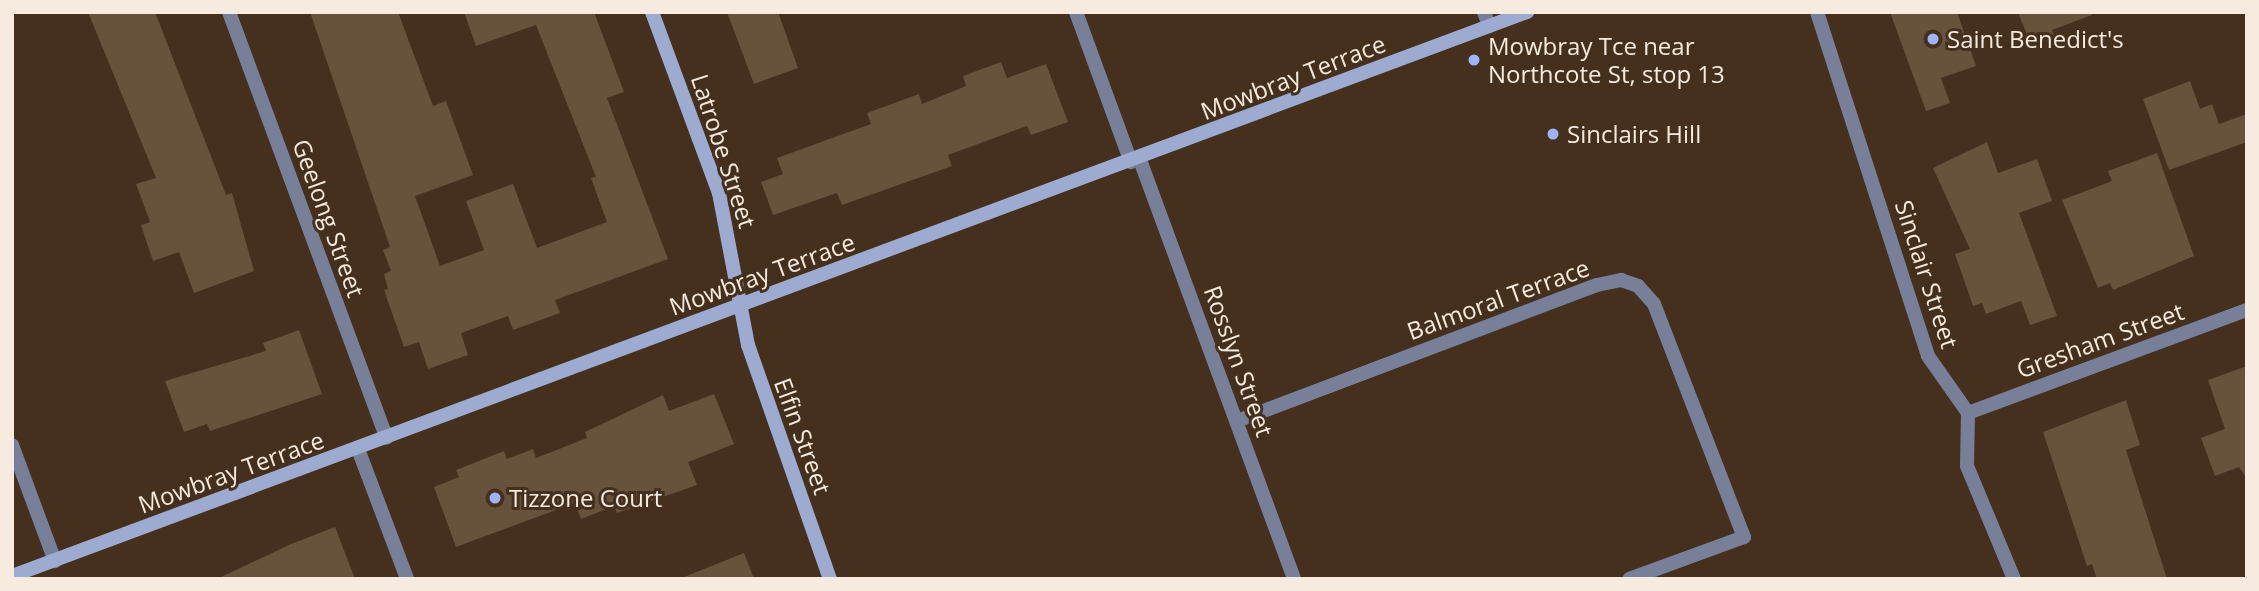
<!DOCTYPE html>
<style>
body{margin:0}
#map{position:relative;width:2259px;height:591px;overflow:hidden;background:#44301c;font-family:"Open Sans",sans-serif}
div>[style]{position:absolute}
.building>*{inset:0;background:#67523c}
.street>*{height:14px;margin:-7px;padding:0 7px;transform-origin:7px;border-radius:7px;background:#788099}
.secondary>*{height:14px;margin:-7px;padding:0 7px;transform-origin:7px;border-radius:7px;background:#9eabd1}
.dots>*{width:19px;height:19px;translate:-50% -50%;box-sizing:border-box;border:4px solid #44301c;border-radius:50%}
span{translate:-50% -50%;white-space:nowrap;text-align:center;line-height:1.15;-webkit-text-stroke:6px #44301c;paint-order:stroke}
.poi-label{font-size:24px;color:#f7eade}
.left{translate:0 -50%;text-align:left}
.street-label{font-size:24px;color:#f7eade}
.frame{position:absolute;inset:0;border:14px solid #f7eade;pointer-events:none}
</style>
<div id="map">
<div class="building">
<i style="clip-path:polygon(88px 12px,155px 12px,226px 195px,232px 193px,254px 271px,194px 293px,179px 252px,153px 261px,141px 225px,150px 222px,136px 184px,156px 178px)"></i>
<i style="clip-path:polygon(310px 12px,398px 12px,433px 106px,446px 101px,473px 175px,415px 196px,440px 266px,484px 250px,466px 201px,513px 184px,537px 248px,607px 222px,591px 178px,596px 177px,536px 25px,476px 46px,464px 12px,594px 12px,624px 92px,607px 98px,668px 259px,555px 300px,560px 313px,513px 330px,508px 316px,461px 333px,468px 355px,428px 369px,419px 342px,404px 347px,384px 290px,388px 289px,384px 274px,391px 271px,383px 250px,390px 247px)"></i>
<i style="clip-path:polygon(727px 12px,778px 12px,798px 68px,754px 84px)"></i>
<i style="clip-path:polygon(1890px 12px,1957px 12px,1976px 66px,1941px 78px,1950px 103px,1926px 111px)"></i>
<i style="clip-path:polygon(2018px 12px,2092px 12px,2092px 15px,2052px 30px,2054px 36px,2031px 45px)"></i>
<i style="clip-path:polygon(1001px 62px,1007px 78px,1046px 64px,1068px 122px,1031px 135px,1027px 126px,948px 155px,952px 166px,842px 205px,837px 193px,773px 215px,761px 182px,783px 174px,777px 158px,871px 124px,867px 113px,919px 94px,922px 104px,966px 86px,963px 76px)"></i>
<i style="clip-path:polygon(2190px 81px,2200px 109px,2212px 104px,2219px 124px,2247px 114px,2247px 142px,2169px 170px,2143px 99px)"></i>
<i style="clip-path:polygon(1987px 142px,1998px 173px,2037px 159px,2052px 201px,2019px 213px,2057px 316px,2030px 325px,2021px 301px,1986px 314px,1982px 303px,1973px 306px,1955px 254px,1970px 249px,1933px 168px)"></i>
<i style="clip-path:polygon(2157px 153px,2194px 256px,2113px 290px,2110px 283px,2098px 288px,2062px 200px,2112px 181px,2108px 171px)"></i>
<i style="clip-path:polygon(299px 330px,322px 394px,210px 431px,207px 424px,184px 432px,165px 381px,266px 351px,263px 343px)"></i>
<i style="clip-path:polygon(2247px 366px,2247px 479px,2239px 467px,2215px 476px,2201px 438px,2225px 429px,2208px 380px)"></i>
<i style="clip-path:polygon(714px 394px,734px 444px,688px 462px,697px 485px,617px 513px,614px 506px,581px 519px,575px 503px,456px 547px,434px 487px,459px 477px,456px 470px,504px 451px,507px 459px,533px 449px,536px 458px,587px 438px,585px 432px,663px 395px,669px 411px)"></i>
<i style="clip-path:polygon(2126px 400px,2140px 445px,2126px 450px,2167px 579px,2097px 579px,2092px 564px,2087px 566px,2043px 432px)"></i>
<i style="clip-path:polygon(335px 527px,355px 579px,217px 579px,291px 544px)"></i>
<i style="clip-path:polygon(744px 553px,754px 579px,684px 579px,684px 577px)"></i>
</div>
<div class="street">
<i style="left:229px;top:12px;width:454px;rotate:69.7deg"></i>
<i style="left:1076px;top:12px;width:160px;rotate:69.9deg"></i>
<i style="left:1484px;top:12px;width:15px;rotate:70deg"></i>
<i style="left:1817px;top:12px;width:361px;rotate:72.1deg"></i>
<i style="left:1928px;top:356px;width:70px;rotate:54.9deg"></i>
<i style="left:1968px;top:413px;width:53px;rotate:91.1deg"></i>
<i style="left:1967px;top:466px;width:122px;rotate:67.4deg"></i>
<i style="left:1140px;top:160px;width:446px;rotate:69.8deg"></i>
<i style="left:1968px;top:413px;width:297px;rotate:-20.3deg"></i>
<i style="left:1237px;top:421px;width:385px;rotate:-20.7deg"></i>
<i style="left:1597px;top:285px;width:25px;rotate:-12deg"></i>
<i style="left:1621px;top:280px;width:18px;rotate:19deg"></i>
<i style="left:1638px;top:286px;width:24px;rotate:48deg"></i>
<i style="left:1654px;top:304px;width:250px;rotate:68.9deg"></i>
<i style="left:1744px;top:537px;width:122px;rotate:159.9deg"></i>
<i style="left:12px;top:445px;width:124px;rotate:69.7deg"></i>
<i style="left:358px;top:449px;width:139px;rotate:69.3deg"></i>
</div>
<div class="secondary">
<i style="left:652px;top:12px;width:193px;rotate:69.7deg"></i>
<i style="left:719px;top:193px;width:155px;rotate:79.2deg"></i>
<i style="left:748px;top:345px;width:248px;rotate:70.7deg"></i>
<i style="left:12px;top:576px;width:1617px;rotate:-20.42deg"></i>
</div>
<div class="dots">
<i style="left:1933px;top:39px;background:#9db4fd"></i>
<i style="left:1474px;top:60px;background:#9db4fd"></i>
<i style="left:1553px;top:134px;background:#9db4fd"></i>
<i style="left:495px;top:498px;background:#9db4fd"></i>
</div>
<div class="poi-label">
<span class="left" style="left:1947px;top:39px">Saint Benedict's</span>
<span class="left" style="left:1488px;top:60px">Mowbray Tce near<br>Northcote St, stop 13</span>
<span class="left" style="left:1567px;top:134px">Sinclairs Hill</span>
<span class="left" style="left:509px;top:498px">Tizzone Court</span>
</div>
<div class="street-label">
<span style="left:1293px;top:77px;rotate:-21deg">Mowbray Terrace</span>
<span style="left:724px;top:151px;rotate:72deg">Latrobe Street</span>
<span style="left:329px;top:218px;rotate:70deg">Geelong Street</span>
<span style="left:762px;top:274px;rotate:-20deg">Mowbray Terrace</span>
<span style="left:1927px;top:274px;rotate:72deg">Sinclair Street</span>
<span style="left:1498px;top:299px;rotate:-20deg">Balmoral Terrace</span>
<span style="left:2100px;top:340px;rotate:-20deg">Gresham Street</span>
<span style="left:1239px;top:361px;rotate:70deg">Rosslyn Street</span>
<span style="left:803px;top:436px;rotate:70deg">Elfin Street</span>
<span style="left:231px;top:472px;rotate:-20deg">Mowbray Terrace</span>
</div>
<div class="frame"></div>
</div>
